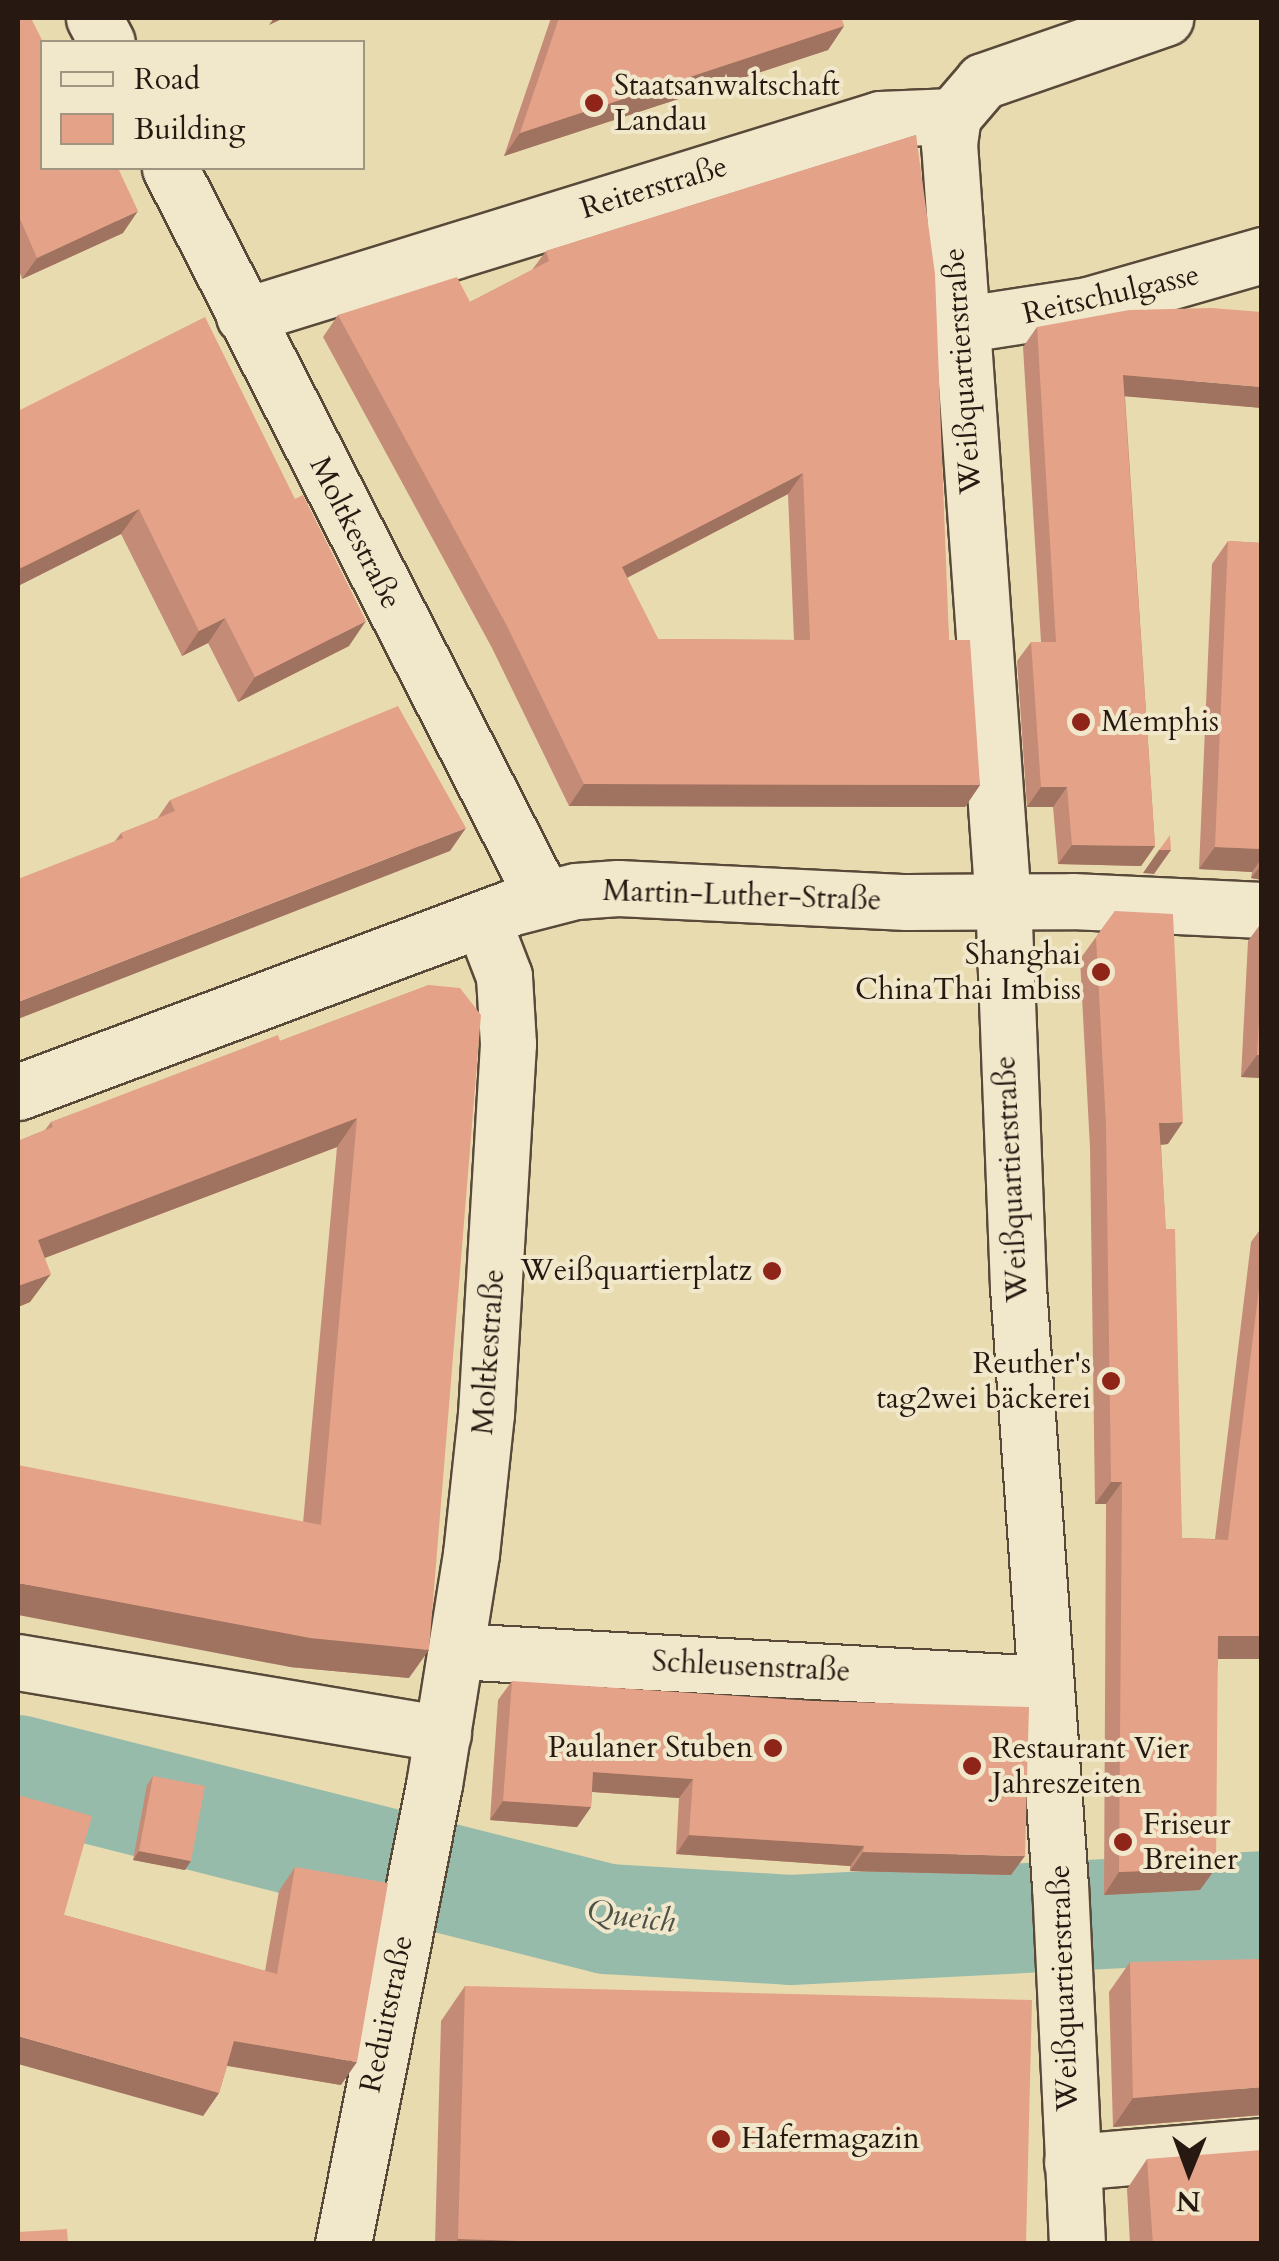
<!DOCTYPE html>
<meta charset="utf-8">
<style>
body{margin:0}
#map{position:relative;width:1279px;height:2261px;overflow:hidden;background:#e9dbb0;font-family:Cardo,serif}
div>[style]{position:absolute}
.river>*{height:110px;margin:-55px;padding:0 55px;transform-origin:55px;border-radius:55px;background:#97bbaa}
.roads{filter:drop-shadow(2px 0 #584939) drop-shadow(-2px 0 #584939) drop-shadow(0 2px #584939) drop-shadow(0 -2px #584939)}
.street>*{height:55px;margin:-27.5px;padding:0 27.5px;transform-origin:27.5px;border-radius:27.5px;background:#f1e8cc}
.wall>*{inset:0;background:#c48c76}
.shaded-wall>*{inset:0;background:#a07260}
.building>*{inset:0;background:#e4a389}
.dots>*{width:28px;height:28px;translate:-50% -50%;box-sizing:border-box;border:5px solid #f1e8cc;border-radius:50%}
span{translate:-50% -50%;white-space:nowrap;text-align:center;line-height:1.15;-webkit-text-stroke:8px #f1e8cc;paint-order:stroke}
.poi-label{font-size:30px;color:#271811}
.left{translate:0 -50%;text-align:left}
.right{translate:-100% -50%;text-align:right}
.street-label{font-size:30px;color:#271811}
.water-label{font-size:32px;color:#4e5147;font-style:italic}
.frame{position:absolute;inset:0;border:20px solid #271811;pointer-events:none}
.legend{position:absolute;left:40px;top:40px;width:325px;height:130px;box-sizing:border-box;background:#f1e8cc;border:2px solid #a09581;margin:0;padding:12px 18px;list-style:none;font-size:30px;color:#271811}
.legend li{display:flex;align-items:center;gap:20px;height:50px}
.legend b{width:50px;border:2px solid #a09581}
.north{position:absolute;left:1139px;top:2121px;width:100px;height:100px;-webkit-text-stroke:8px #f1e8cc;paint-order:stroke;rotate:181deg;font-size:28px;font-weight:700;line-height:40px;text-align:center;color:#271811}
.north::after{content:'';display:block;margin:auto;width:35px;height:45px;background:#271811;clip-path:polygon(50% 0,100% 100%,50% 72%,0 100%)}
</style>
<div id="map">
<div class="river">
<i style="left:18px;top:1770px;width:608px;rotate:14.2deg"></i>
<i style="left:607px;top:1919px;width:183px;rotate:3.4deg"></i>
<i style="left:790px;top:1930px;width:473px;rotate:-2.9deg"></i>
</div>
<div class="roads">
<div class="street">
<i style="left:94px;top:18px;width:27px;rotate:62deg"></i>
<i style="left:170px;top:168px;width:819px;rotate:62.9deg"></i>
<i style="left:244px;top:316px;width:666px;rotate:-17.21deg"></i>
<i style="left:880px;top:119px;width:73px;rotate:-2.4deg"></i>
<i style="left:959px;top:325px;width:131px;rotate:-8.8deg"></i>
<i style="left:1088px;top:305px;width:181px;rotate:-16deg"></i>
<i style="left:18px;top:1092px;width:528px;rotate:-20.49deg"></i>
<i style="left:513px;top:907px;width:65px;rotate:-14.3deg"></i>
<i style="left:576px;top:891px;width:42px;rotate:-4.1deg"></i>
<i style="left:618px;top:888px;width:289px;rotate:2.8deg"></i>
<i style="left:907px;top:902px;width:165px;rotate:-0.3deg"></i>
<i style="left:1072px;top:901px;width:190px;rotate:2.7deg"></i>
<i style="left:456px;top:1651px;width:590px;rotate:3.21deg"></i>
<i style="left:18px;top:1662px;width:431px;rotate:9.6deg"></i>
<i style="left:1072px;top:2162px;width:191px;rotate:-4.8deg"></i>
<i style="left:343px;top:2244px;width:468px;rotate:-78.8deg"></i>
<i style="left:434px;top:1785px;width:234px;rotate:-80.9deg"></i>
<i style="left:471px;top:1554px;width:141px;rotate:-83.9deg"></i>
<i style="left:486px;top:1414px;width:371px;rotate:-86.6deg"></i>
<i style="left:508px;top:1044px;width:68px;rotate:-93.4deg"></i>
<i style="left:504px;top:976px;width:61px;rotate:-111.1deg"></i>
<i style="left:1077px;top:2244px;width:358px;rotate:-92.7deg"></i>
<i style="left:1060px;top:1886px;width:600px;rotate:-94.01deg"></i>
<i style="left:1018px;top:1287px;width:383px;rotate:-92.2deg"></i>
<i style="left:1003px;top:904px;width:762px;rotate:-94.06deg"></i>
<i style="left:949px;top:144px;width:28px;rotate:-82deg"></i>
<i style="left:953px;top:116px;width:46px;rotate:-49.4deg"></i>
<i style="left:983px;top:81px;width:193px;rotate:-19.1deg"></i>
</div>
</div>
<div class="wall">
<i style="clip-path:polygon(18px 18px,123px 233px,22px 279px,18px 268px)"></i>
<i style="clip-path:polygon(551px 18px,841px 18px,844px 26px,828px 50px,504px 156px)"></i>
<i style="clip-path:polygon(evenodd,916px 135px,949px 640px,980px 785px,965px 807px,569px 806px,492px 648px,323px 337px,338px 315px,470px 302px,532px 270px,546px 251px,916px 135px,788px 494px,794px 640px,658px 639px,627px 578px,788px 494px)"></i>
<i style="clip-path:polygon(1037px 327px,1262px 408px,1125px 396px,1155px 846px,1141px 866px,1058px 864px,1053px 807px,1027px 807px,1017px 661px,1031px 642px,1041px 642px,1023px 347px)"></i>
<i style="clip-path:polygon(18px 411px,349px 646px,238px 702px,208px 643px,182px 656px,121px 534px,18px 586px)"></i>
<i style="clip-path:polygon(1228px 541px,1262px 543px,1262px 880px,1251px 878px,1252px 872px,1199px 869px,1212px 564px)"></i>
<i style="clip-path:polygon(170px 800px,450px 851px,115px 841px,121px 833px,157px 819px)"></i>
<i style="clip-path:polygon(1115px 911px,1168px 1144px,1161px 1145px,1182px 1538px,1215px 1539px,1251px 1242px,1262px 1227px,1262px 1659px,1218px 1659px,1200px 1890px,1104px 1895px,1106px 1504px,1095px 1504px,1090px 1148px,1080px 959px)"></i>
<i style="clip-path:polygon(1262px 922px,1262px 1078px,1241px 1077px,1248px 941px)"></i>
<i style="clip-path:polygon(429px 985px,409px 1678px,290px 1667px,337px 1147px,45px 1258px,30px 1302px,18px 1307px,18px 1141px,45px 1130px,51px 1122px,280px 1041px)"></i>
<i style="clip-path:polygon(512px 1681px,1011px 1875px,850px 1871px,850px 1866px,676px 1854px,679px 1798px,592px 1792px,591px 1807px,577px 1827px,490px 1820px,498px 1700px)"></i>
<i style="clip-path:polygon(153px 1776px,185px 1870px,133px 1860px,147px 1785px)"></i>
<i style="clip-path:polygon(295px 1867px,341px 2085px,227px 2066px,219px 2093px,203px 2116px,64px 1915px,265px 1971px,279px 1891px)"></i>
<i style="clip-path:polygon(1130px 1962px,1262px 2115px,1113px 2127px,1109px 1992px)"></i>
<i style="clip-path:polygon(465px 1986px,1026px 2244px,435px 2244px,441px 2021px)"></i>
<i style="clip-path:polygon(1147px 2159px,1262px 2244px,1130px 2244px,1127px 2189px)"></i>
</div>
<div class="shaded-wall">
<i style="clip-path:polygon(274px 18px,284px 18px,269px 25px)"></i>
<i style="clip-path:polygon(844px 26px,828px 50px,504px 156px,520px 133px)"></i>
<i style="clip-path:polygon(138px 211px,123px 233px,22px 279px,37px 258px)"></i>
<i style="clip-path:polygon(1123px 375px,1262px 387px,1262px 408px,1110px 395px)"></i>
<i style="clip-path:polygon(803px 473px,788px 494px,607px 588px,622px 567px)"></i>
<i style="clip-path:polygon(139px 509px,121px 534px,18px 586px,18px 573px,21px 568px)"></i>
<i style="clip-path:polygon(225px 618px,208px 643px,182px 656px,199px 631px)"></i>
<i style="clip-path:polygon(366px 621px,349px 646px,238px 702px,255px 677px)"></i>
<i style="clip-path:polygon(584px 784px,980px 785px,965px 807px,569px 806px)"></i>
<i style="clip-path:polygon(1041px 787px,1067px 787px,1053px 807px,1027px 807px)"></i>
<i style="clip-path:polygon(466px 828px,450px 851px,18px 1019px,18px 1002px)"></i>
<i style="clip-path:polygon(1072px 845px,1155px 846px,1141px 866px,1058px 864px)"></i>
<i style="clip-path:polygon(1215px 847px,1262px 849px,1262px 858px,1252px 872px,1199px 869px)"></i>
<i style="clip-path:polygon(1159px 850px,1171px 850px,1154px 874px,1143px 873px)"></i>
<i style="clip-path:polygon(1262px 864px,1262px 880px,1251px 878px)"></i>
<i style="clip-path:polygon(1257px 1055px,1262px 1055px,1262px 1078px,1241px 1077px)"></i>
<i style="clip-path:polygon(357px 1118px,337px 1147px,18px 1268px,38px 1240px)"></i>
<i style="clip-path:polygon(1183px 1122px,1168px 1144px,1143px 1146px,1159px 1123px)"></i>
<i style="clip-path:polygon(51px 1274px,30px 1302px,18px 1307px,18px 1286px)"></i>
<i style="clip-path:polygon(1111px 1482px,1122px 1482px,1106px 1504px,1095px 1504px)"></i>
<i style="clip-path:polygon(18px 1583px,429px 1650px,409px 1678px,290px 1667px,18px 1615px)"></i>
<i style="clip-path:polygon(1218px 1636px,1262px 1636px,1262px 1659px,1202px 1659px)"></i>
<i style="clip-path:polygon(593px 1772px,693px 1779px,679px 1798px,580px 1791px)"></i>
<i style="clip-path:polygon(503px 1801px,591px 1807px,577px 1827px,490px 1820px)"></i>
<i style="clip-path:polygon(689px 1835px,864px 1846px,850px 1866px,676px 1854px)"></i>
<i style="clip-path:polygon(139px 1851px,191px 1861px,185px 1870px,133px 1860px)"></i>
<i style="clip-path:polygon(863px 1852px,1025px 1856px,1011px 1875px,850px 1871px)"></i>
<i style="clip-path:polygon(1216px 1868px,1200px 1890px,1104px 1895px,1119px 1872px)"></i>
<i style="clip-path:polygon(18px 2036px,219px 2093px,203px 2116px,18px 2064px)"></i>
<i style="clip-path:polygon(234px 2041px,357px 2062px,341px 2085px,218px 2064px)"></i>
<i style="clip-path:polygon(1262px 2087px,1262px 2115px,1113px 2127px,1133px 2098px)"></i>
<i style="clip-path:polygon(458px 2239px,624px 2244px,455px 2244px)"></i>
</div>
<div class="building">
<i style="clip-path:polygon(18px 18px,31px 18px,43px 42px,42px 168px,118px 168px,138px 211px,37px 258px,18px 214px)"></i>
<i style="clip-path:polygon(559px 18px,841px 18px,844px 26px,520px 133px)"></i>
<i style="clip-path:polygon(evenodd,916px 135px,935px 274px,949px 640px,970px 640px,980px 785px,584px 784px,507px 626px,338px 315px,457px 277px,470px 302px,549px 261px,546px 251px,916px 135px,803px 473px,810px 640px,658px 639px,622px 567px,803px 473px)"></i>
<i style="clip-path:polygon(1212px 308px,1262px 312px,1262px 387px,1123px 375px,1155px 846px,1072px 845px,1067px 787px,1041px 787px,1031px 642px,1056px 642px,1037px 327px,1129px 310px)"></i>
<i style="clip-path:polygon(205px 317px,295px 499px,303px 495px,366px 621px,255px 677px,225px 618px,199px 631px,139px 509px,21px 568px,18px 562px,18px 411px)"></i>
<i style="clip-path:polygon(1228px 541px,1262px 543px,1262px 849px,1215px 847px)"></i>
<i style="clip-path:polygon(398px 706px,466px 828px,18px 1002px,18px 879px,123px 838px,121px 833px,175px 811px,170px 800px)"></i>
<i style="clip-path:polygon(1170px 835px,1171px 850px,1159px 850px)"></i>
<i style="clip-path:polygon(1115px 911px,1173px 914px,1183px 1122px,1159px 1123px,1166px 1229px,1175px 1229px,1182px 1538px,1228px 1540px,1262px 1264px,1262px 1636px,1218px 1636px,1216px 1868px,1119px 1872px,1122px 1482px,1111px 1482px,1106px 1125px,1096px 937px)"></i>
<i style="clip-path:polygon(1262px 967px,1262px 1055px,1257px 1055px)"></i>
<i style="clip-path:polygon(429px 985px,460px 988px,481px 1015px,429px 1650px,310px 1638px,18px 1583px,18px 1465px,321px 1525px,357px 1118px,38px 1240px,51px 1274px,18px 1286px,18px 1141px,53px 1127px,51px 1122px,278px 1035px,280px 1041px)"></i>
<i style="clip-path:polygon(512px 1681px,813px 1701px,1029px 1707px,1025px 1856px,863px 1852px,864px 1846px,689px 1835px,693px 1779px,593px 1772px,591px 1807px,503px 1801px)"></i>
<i style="clip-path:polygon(153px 1776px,205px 1786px,191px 1861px,139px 1851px)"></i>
<i style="clip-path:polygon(18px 1795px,92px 1816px,64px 1915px,277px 1974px,295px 1867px,388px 1883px,357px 2062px,234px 2041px,219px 2093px,18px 2036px)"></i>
<i style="clip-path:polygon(1262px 1959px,1262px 2087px,1133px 2098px,1130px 1962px)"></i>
<i style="clip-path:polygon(465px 1986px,1032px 2000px,1026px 2244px,624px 2244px,458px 2239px)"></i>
<i style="clip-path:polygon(1262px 2150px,1262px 2244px,1153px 2244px,1147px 2159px)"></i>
<i style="clip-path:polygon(67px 2229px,68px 2244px,18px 2244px,18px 2232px)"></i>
</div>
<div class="dots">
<i style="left:594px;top:103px;background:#8f2418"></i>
<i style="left:1081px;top:722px;background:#8f2418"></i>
<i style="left:1101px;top:972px;background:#8f2418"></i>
<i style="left:772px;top:1271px;background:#8f2418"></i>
<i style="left:1111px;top:1381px;background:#8f2418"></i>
<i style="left:773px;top:1748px;background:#8f2418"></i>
<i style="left:972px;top:1766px;background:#8f2418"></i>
<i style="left:1123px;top:1842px;background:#8f2418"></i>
<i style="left:721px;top:2139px;background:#8f2418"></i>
</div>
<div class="poi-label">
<span class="left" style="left:614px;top:103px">Staatsanwaltschaft<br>Landau</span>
<span class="left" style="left:1101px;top:722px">Memphis</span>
<span class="right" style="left:1081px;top:972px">Shanghai<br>ChinaThai Imbiss</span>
<span class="right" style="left:752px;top:1271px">Weißquartierplatz</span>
<span class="right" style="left:1091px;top:1381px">Reuther's<br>tag2wei bäckerei</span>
<span class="right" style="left:753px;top:1748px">Paulaner Stuben</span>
<span class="left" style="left:992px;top:1766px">Restaurant Vier<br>Jahreszeiten</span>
<span class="left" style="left:1143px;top:1842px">Friseur<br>Breiner</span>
<span class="left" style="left:741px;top:2139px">Hafermagazin</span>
</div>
<div class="street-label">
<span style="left:654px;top:188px;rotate:-17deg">Reiterstraße</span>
<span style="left:1111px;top:295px;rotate:-13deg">Reitschulgasse</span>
<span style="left:963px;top:371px;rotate:-94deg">Weißquartierstraße</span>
<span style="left:355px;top:533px;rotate:63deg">Moltkestraße</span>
<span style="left:742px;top:896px;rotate:2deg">Martin-Luther-Straße</span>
<span style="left:1012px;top:1179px;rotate:-93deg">Weißquartierstraße</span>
<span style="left:489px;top:1352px;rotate:-86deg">Moltkestraße</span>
<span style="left:751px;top:1667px;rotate:3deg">Schleusenstraße</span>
<span style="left:1064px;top:1988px;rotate:-92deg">Weißquartierstraße</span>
<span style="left:387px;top:2014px;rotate:-78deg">Reduitstraße</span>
</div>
<div class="water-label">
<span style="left:631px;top:1917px;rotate:7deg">Queich</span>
</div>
<div class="frame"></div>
<ul class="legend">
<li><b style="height:12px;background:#f1e8cc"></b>Road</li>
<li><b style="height:28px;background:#e4a389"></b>Building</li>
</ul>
<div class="north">N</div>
</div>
